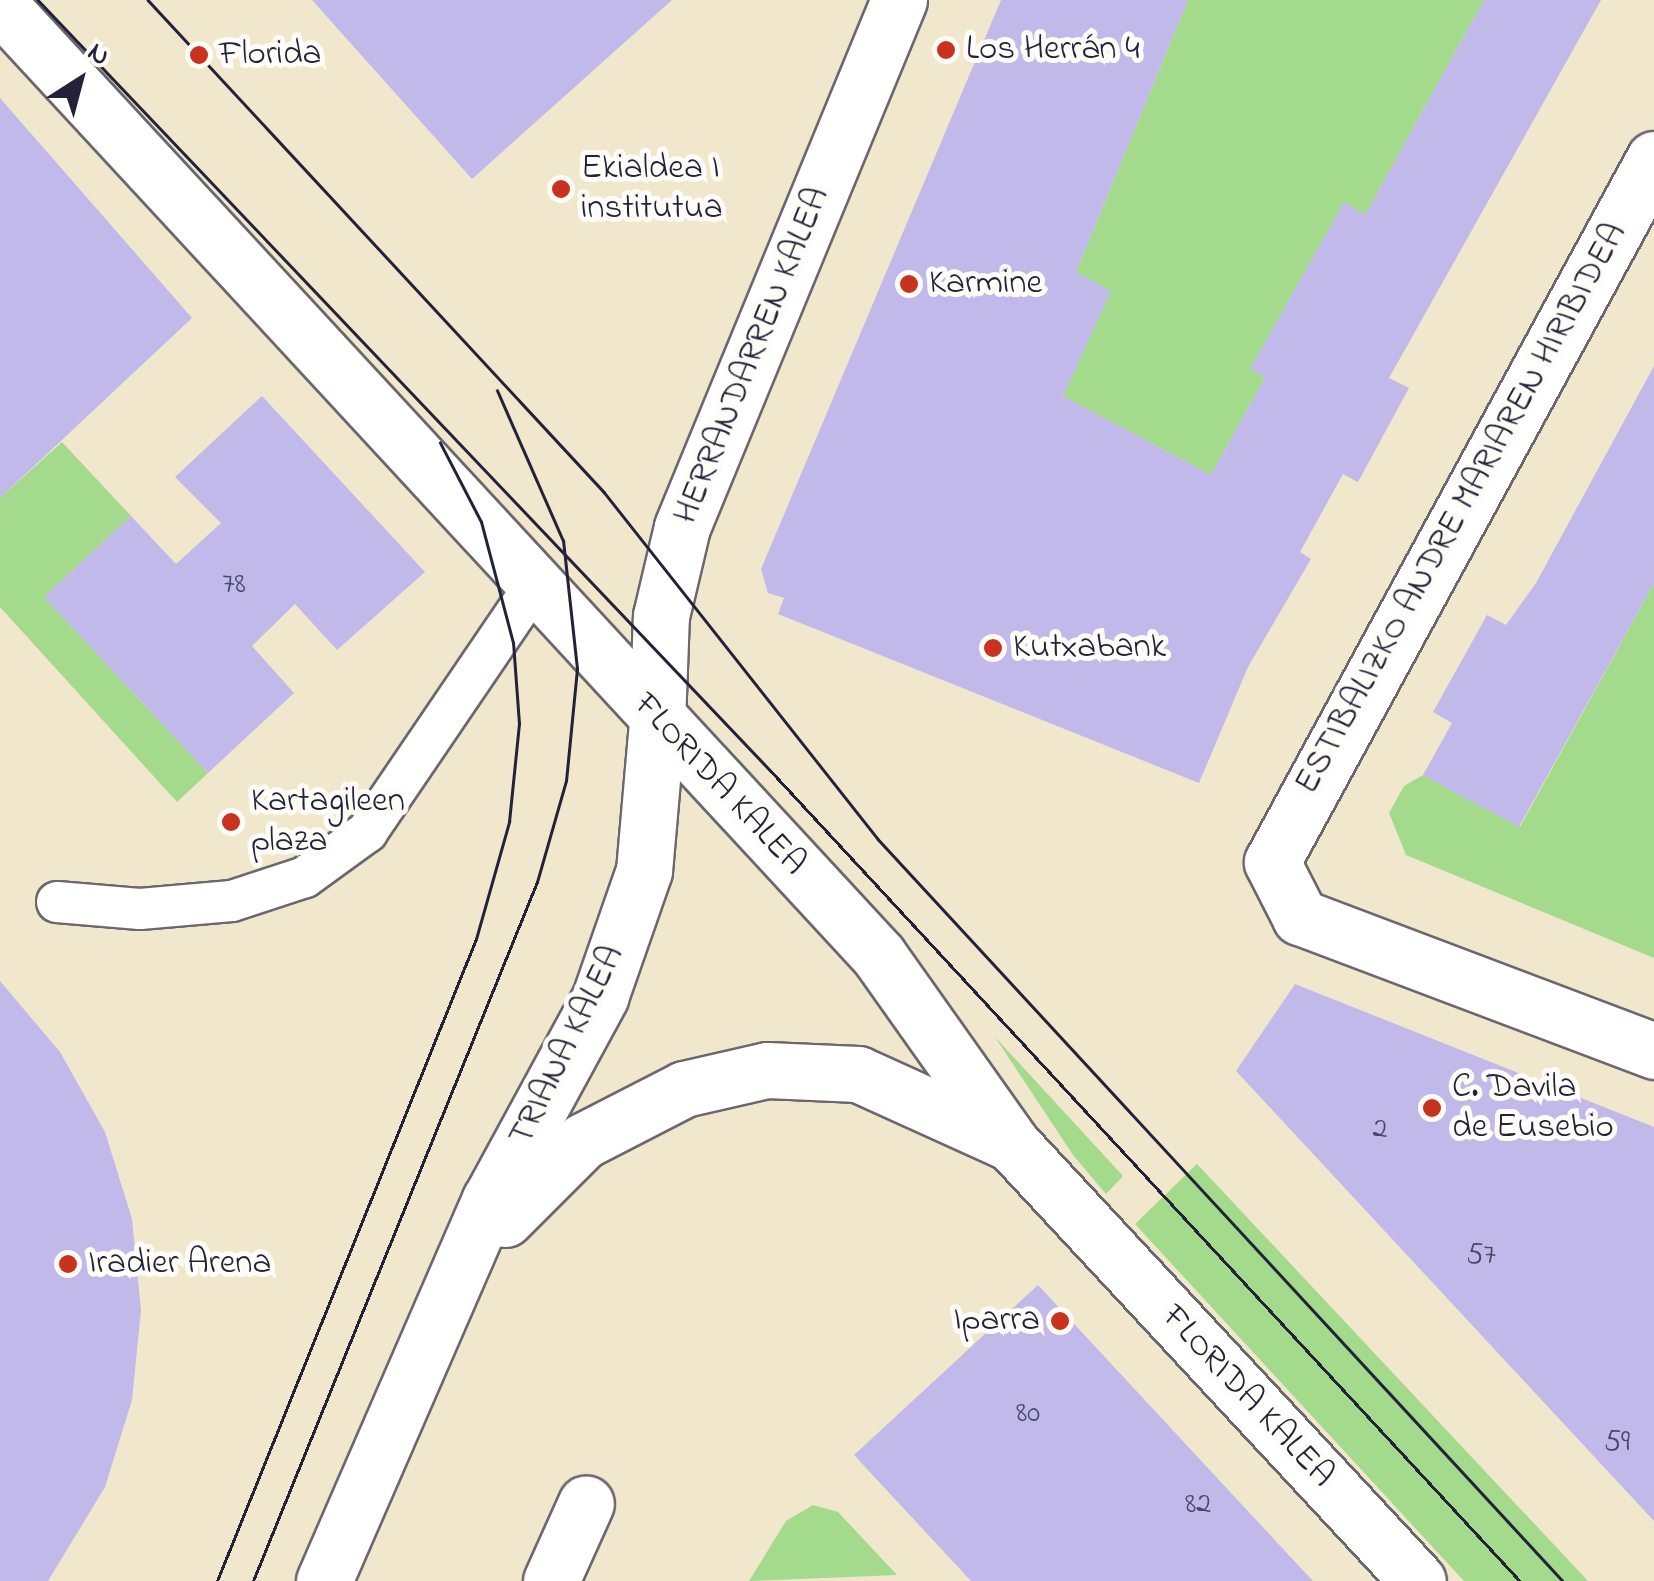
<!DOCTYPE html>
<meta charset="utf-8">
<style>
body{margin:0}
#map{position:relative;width:1654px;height:1581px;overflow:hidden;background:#f0e7cc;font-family:"Indie Flower",sans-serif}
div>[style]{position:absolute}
.green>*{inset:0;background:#a3da8c}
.building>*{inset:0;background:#c1b9ea}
.roads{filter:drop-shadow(2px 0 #6a676e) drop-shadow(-2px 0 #6a676e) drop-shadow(0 2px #6a676e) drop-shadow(0 -2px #6a676e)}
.lane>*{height:40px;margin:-20px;padding:0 20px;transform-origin:20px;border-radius:20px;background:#fff}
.street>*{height:55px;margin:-27.5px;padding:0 27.5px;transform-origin:27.5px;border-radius:27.5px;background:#fff}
.secondary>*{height:55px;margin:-27.5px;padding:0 27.5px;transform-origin:27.5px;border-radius:27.5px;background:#fff}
.primary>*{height:55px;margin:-27.5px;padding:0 27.5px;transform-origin:27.5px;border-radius:27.5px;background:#fff}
.tram>*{height:2.5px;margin:-1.25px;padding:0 1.25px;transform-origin:1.25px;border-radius:1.25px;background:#22223b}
.dots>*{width:28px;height:28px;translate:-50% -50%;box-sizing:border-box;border:5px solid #fdfcf7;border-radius:50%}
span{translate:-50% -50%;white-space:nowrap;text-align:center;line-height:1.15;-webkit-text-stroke:10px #fdfcf7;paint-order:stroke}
.number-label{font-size:30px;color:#4a4867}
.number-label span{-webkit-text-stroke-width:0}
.poi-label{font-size:35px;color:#22223b}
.left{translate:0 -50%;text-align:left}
.right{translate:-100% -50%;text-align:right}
.street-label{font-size:35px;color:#22223b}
.north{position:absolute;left:30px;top:30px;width:100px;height:100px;-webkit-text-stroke:8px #fdfcf7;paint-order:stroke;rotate:36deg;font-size:28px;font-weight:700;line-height:40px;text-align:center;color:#22223b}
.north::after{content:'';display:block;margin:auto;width:35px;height:45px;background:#22223b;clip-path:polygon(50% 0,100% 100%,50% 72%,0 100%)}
</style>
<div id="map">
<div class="green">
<i style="clip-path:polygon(1188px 0,1484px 0,1365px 215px,1344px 203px,1250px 369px,1265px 377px,1211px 475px,1063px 396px,1110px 291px,1076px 272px)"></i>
<i style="clip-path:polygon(62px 442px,131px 516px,44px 597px,208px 773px,177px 802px,0 607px,0 498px)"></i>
<i style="clip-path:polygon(1654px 583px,1654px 958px,1406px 855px,1389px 813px,1404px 786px,1423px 775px,1520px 827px)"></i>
<i style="clip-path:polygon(995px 1037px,1123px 1176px,1106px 1194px,1073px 1155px)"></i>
<i style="clip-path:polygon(1197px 1164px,1588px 1581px,1464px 1581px,1135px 1224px)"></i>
<i style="clip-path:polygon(813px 1505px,838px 1512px,897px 1575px,749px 1581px,786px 1521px)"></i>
</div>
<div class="building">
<i style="clip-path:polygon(312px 0,672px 0,472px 179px)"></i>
<i style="clip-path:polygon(1001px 0,1188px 0,1076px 272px,1111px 291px,1063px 396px,1211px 475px,1265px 377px,1250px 369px,1344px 202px,1365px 215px,1484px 0,1601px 0,1389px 378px,1409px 388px,1358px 482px,1343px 474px,1300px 552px,1311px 559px,1248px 667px,1199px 783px,778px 614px,784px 598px,768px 593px,761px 569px)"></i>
<i style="clip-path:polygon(0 98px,192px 318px,0 498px)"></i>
<i style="clip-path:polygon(1654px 366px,1654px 583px,1519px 827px,1423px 775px,1452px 723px,1433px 712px,1487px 615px,1506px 625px,1536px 583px)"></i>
<i style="clip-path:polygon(262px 396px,425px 572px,337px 650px,295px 604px,252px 646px,294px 693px,208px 773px,44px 597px,131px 516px,176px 564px,221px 523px,175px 477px)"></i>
<i style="clip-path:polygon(0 981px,60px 1052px,105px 1132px,132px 1219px,141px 1310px,132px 1400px,105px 1487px,48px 1581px,0 1581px)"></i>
<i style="clip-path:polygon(1295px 984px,1654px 1127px,1654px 1521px,1236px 1071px)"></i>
<i style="clip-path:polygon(1038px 1285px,1284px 1550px,1313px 1581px,971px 1581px,854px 1455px)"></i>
</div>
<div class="roads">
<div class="lane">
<i style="left:57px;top:902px;width:83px;rotate:4.8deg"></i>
<i style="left:140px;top:909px;width:92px;rotate:-5deg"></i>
<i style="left:232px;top:901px;width:77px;rotate:-18.2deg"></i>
<i style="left:305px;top:877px;width:77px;rotate:-36deg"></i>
<i style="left:367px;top:832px;width:301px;rotate:-55.8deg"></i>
</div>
<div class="street">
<i style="left:1654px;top:159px;width:800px;rotate:118.52deg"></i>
<i style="left:1272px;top:862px;width:62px;rotate:63deg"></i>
<i style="left:1300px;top:917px;width:379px;rotate:20.7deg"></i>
<i style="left:551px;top:1581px;width:85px;rotate:-65.8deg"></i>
</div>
<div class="secondary">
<i style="left:505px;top:1219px;width:110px;rotate:-45deg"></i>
<i style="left:583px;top:1141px;width:114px;rotate:-27.2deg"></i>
<i style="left:684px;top:1089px;width:85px;rotate:-12.9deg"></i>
<i style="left:767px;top:1070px;width:91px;rotate:2.5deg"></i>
<i style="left:858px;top:1074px;width:169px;rotate:24.4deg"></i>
<i style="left:324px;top:1581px;width:416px;rotate:-66.5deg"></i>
<i style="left:490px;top:1200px;width:231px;rotate:-61.5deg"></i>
<i style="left:600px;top:997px;width:133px;rotate:-70.8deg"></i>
<i style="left:644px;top:871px;width:149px;rotate:-85deg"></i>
</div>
<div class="primary">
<i style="left:0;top:5px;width:1295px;rotate:47.25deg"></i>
<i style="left:879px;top:956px;width:230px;rotate:54.7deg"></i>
<i style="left:1012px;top:1144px;width:596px;rotate:47.11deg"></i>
<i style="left:657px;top:723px;width:107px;rotate:-87.9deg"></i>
<i style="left:661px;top:616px;width:91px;rotate:-76.7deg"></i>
<i style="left:682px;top:527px;width:570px;rotate:-67.62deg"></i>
</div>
</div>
<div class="tram">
<i style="left:38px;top:0;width:1064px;rotate:46.45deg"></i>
<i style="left:771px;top:771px;width:1103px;rotate:47.24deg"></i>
<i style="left:148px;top:0;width:671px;rotate:47.17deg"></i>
<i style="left:604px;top:492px;width:442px;rotate:51.7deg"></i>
<i style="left:878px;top:839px;width:1010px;rotate:47.29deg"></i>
<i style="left:217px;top:1581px;width:692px;rotate:-68.03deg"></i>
<i style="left:476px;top:939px;width:122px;rotate:-74.2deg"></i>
<i style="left:509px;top:822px;width:99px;rotate:-84.2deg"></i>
<i style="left:519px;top:724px;width:81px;rotate:-94.2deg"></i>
<i style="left:513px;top:643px;width:125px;rotate:-104.8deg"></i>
<i style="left:481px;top:522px;width:89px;rotate:-117.4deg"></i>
<i style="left:253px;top:1581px;width:754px;rotate:-67.89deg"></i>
<i style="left:537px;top:882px;width:105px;rotate:-74deg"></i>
<i style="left:566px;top:781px;width:113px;rotate:-84.4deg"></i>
<i style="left:577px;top:669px;width:129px;rotate:-96.2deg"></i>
<i style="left:563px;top:541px;width:164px;rotate:-113.7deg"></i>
</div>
<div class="dots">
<i style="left:946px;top:50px;background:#c8321e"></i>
<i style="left:199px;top:55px;background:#c8321e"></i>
<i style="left:561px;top:189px;background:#c8321e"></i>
<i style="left:909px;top:284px;background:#c8321e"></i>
<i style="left:993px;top:648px;background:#c8321e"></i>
<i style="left:231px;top:822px;background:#c8321e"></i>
<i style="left:1432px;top:1108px;background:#c8321e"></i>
<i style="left:68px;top:1264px;background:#c8321e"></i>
<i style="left:1060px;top:1321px;background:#c8321e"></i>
</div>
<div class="number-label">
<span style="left:234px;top:585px">78</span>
<span style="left:1380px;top:1130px">2</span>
<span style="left:1481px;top:1256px">57</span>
<span style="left:1028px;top:1414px">80</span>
<span style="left:1617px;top:1443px">59</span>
<span style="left:1198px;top:1505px">82</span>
</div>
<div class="poi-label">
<span class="left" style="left:966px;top:50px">Los Herrán 4</span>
<span class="left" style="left:219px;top:55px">Florida</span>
<span class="left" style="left:581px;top:189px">Ekialdea I<br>institutua</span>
<span class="left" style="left:929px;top:284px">Karmine</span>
<span class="left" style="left:1013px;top:648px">Kutxabank</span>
<span class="left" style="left:251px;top:822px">Kartagileen<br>plaza</span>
<span class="left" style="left:1452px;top:1108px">C. Davila<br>de Eusebio</span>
<span class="left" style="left:88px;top:1264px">Iradier Arena</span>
<span class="right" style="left:1040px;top:1321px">Iparra</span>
</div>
<div class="street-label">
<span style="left:753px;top:356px;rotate:-68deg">HERRANDARREN KALEA</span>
<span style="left:1462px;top:509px;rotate:-61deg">ESTIBALIZKO ANDRE MARIAREN HIRIBIDEA</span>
<span style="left:719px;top:785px;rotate:47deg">FLORIDA KALEA</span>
<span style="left:568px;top:1046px;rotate:-64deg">TRIANA KALEA</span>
<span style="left:1247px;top:1397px;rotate:47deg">FLORIDA KALEA</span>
</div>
<div class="north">N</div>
</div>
